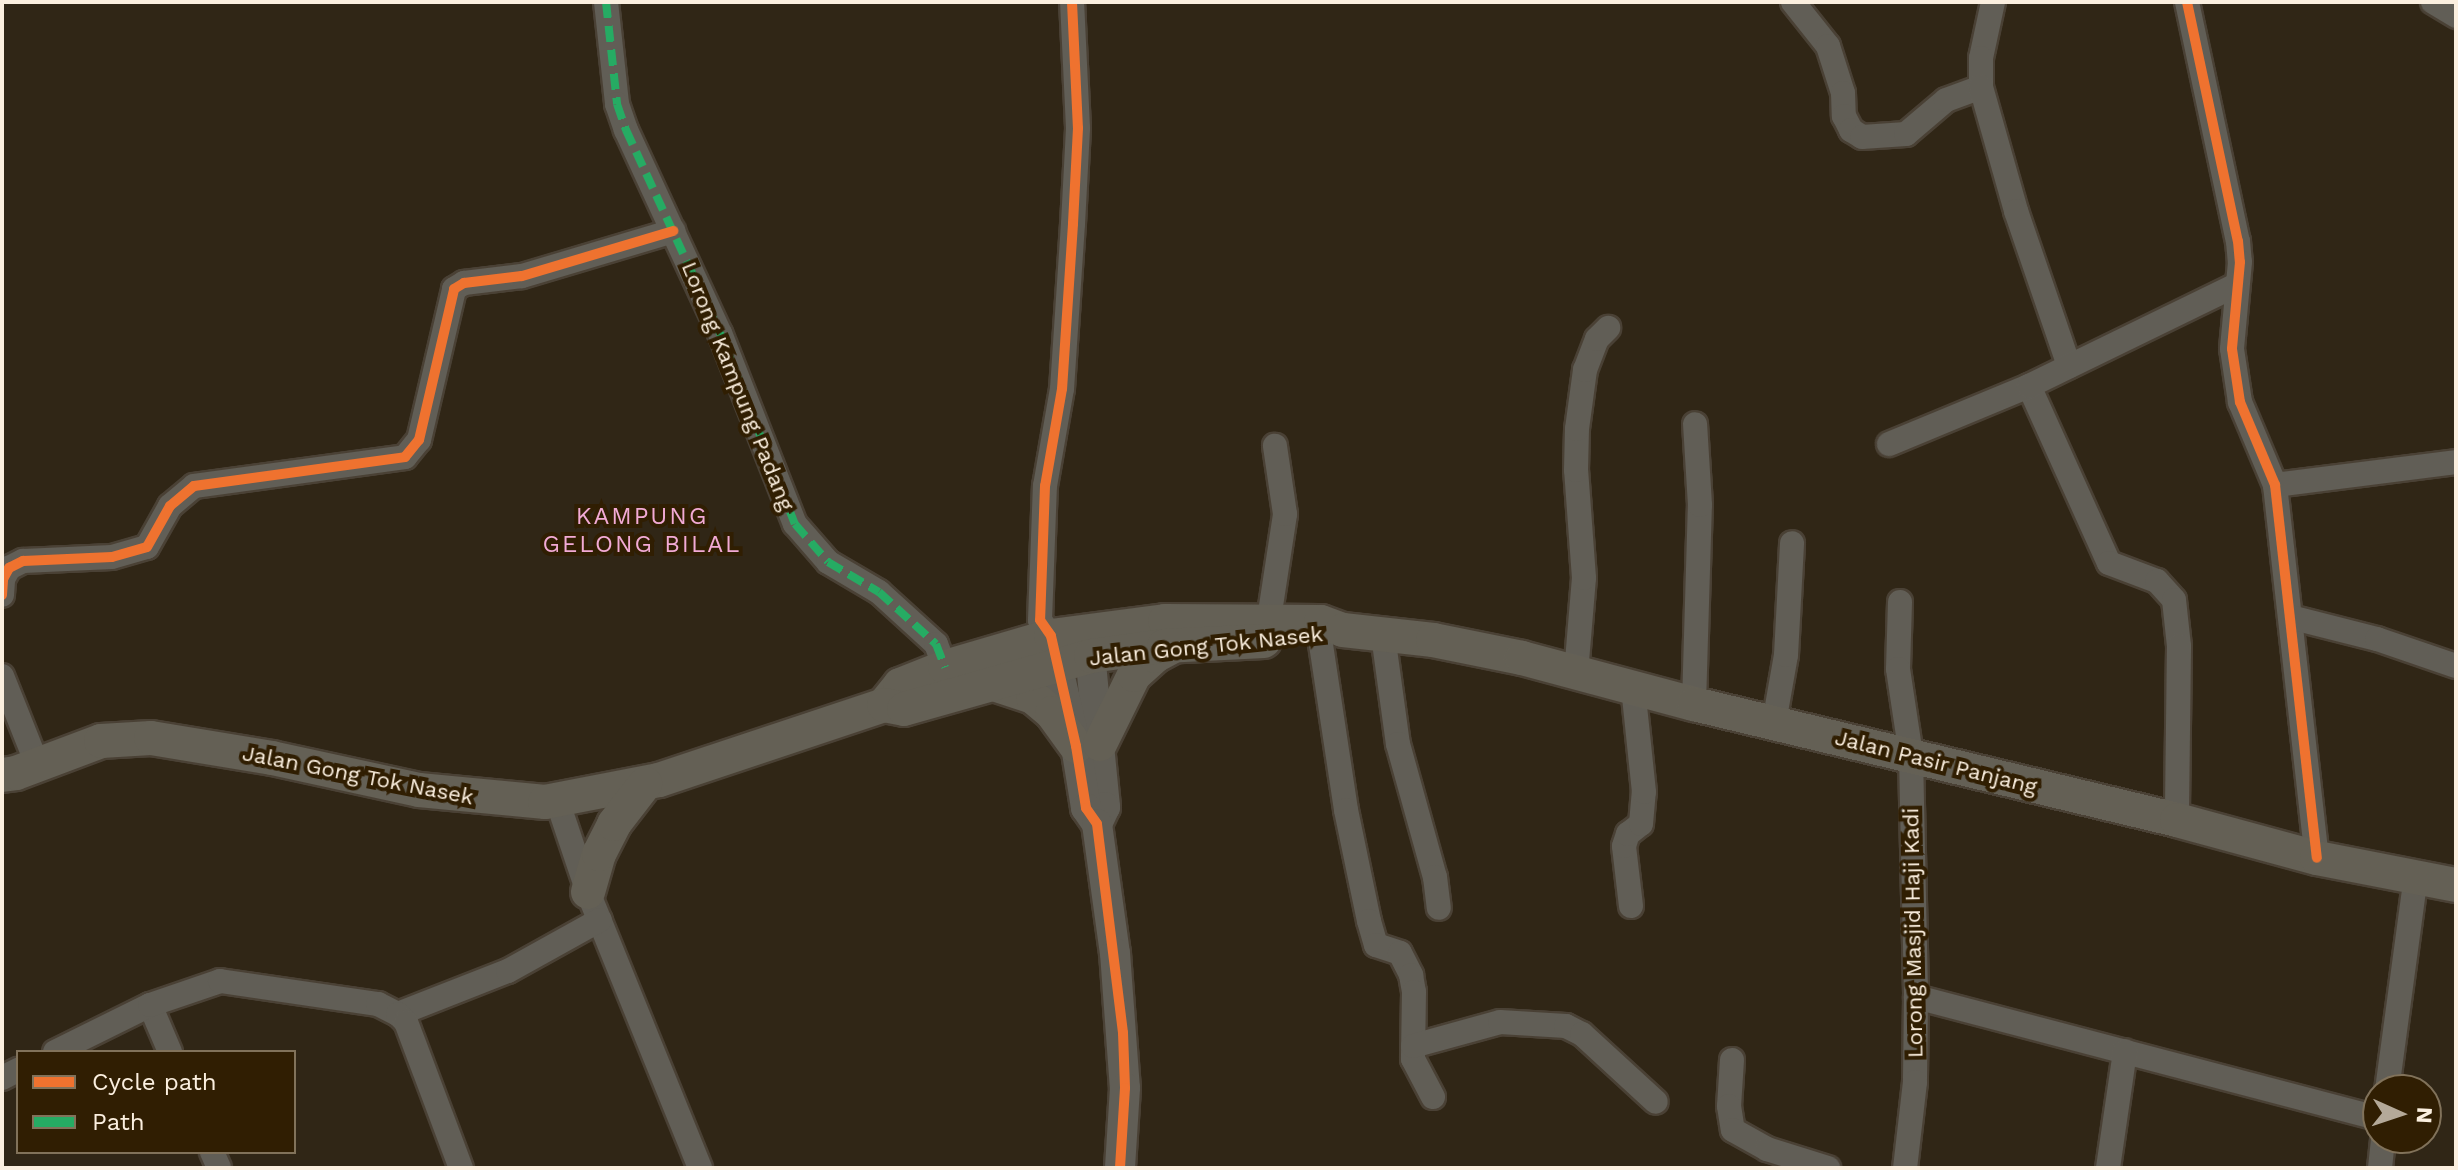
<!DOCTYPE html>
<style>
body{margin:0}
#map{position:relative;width:2458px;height:1170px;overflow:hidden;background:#302616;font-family:"Work Sans",sans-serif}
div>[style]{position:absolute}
.roads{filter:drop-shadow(2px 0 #4a4135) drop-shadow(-2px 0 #4a4135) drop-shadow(0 2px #4a4135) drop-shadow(0 -2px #4a4135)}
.minor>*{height:24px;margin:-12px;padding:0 12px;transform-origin:12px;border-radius:12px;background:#615e56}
.tertiary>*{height:30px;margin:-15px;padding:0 15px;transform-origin:15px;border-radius:15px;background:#615e56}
.secondary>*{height:34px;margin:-17px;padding:0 17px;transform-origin:17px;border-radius:17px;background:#646055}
.quiet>*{height:8px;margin-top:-4px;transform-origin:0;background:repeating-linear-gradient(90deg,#26ab63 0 16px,transparent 0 24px)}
.cycleway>*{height:10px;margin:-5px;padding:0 5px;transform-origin:5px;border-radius:5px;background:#ef722f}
span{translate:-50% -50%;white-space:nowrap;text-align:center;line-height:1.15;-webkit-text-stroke:8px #301e02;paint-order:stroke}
.street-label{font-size:22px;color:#fbefdf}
.neighbourhood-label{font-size:24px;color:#f2aad5;letter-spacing:2px}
.frame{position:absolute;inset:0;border:4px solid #fbefdf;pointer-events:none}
.legend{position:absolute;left:16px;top:1050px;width:280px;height:104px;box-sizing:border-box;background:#301e02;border:2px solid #81725a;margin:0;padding:10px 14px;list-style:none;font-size:24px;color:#fbefdf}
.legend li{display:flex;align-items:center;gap:16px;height:40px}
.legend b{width:40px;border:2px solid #81725a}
.north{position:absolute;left:2362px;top:1074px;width:80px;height:80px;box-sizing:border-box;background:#301e02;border:2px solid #81725a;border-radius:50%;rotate:93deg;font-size:22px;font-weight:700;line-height:32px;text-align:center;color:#fbefdf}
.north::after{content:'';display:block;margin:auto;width:28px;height:36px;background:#b4a999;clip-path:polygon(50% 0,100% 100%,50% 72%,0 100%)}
</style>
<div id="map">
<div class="roads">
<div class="minor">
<i style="left:606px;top:2px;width:103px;rotate:83.8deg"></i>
<i style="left:617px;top:104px;width:28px;rotate:71deg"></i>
<i style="left:626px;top:130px;width:224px;rotate:65.2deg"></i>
<i style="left:720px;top:333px;width:205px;rotate:68.6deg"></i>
<i style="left:795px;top:524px;width:50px;rotate:49deg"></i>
<i style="left:828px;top:562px;width:59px;rotate:30.5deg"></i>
<i style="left:879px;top:592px;width:77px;rotate:42.4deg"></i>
<i style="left:936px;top:644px;width:25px;rotate:69deg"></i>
<i style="left:1793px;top:2px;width:56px;rotate:51.5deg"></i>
<i style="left:1828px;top:46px;width:49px;rotate:72.3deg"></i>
<i style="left:1843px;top:93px;width:23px;rotate:88deg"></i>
<i style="left:1844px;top:116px;width:16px;rotate:63deg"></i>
<i style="left:1851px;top:130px;width:13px;rotate:32deg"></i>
<i style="left:1862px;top:137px;width:44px;rotate:-3.9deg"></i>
<i style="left:1906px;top:134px;width:52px;rotate:-40.4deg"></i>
<i style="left:1946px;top:100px;width:37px;rotate:-20deg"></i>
<i style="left:1993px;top:2px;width:57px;rotate:102.1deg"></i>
<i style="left:1981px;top:58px;width:29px;rotate:90deg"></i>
<i style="left:1981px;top:87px;width:129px;rotate:74.2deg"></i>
<i style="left:2016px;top:211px;width:164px;rotate:71.1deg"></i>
<i style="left:2187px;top:2px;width:244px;rotate:78deg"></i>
<i style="left:2238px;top:241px;width:21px;rotate:85deg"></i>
<i style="left:2240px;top:262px;width:87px;rotate:95.3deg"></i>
<i style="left:2232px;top:349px;width:54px;rotate:81.4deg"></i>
<i style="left:2240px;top:402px;width:90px;rotate:67.1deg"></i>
<i style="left:2275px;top:485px;width:375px;rotate:83.6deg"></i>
<i style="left:2433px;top:2px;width:27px;rotate:31deg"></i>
<i style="left:2029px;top:386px;width:194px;rotate:65.7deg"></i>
<i style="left:2109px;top:563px;width:51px;rotate:20.6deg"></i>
<i style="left:2157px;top:581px;width:25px;rotate:48deg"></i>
<i style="left:2174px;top:600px;width:46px;rotate:83.8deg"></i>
<i style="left:2179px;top:646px;width:174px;rotate:90.7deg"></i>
<i style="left:1889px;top:444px;width:152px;rotate:-22.5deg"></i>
<i style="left:2029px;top:386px;width:230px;rotate:-26deg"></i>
<i style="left:2275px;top:485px;width:182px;rotate:-7.2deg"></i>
<i style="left:2px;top:595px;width:16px;rotate:-86deg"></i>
<i style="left:3px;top:579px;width:13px;rotate:-61deg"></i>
<i style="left:9px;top:568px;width:16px;rotate:-27deg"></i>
<i style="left:23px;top:561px;width:89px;rotate:-2.6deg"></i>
<i style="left:112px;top:557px;width:36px;rotate:-16deg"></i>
<i style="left:147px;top:547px;width:47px;rotate:-60.7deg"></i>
<i style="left:170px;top:506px;width:31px;rotate:-40deg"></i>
<i style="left:194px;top:486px;width:213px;rotate:-7.8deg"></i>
<i style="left:405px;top:457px;width:22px;rotate:-51deg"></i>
<i style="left:419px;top:440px;width:155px;rotate:-76.9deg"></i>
<i style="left:454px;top:289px;width:12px;rotate:-31deg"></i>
<i style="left:464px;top:283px;width:58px;rotate:-6.9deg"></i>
<i style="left:522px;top:276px;width:158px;rotate:-16.6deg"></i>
<i style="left:1900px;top:602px;width:67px;rotate:91.7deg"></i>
<i style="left:1898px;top:669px;width:87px;rotate:81.4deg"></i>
<i style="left:1911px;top:755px;width:242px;rotate:88.8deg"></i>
<i style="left:1916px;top:997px;width:85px;rotate:90.7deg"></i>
<i style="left:1915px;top:1082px;width:87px;rotate:96.6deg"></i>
<i style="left:2290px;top:617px;width:90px;rotate:14.2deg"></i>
<i style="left:2377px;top:639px;width:83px;rotate:18.9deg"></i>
<i style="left:1269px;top:619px;width:106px;rotate:-81.3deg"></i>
<i style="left:1285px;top:514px;width:69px;rotate:-98.4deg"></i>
<i style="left:1383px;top:635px;width:110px;rotate:82.2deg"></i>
<i style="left:1398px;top:744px;width:138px;rotate:74.5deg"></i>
<i style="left:1435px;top:877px;width:31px;rotate:83deg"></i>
<i style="left:1051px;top:636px;width:19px;rotate:-125deg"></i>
<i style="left:1040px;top:620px;width:134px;rotate:-87.9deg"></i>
<i style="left:1045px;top:486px;width:98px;rotate:-80.1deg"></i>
<i style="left:1062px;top:389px;width:165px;rotate:-86.2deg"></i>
<i style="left:1073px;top:224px;width:96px;rotate:-87deg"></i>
<i style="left:1078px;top:128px;width:126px;rotate:-92.7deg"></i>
<i style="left:1320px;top:638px;width:174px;rotate:81.4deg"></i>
<i style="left:1346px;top:810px;width:113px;rotate:78.3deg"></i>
<i style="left:1369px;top:921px;width:25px;rotate:74deg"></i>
<i style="left:1376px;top:945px;width:25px;rotate:18deg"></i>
<i style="left:1400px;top:953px;width:25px;rotate:63deg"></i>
<i style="left:1411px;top:975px;width:17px;rotate:80deg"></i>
<i style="left:1414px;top:992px;width:67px;rotate:90.9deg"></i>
<i style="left:1413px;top:1059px;width:43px;rotate:62.2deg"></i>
<i style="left:1576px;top:673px;width:95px;rotate:-85.2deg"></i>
<i style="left:1584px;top:578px;width:108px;rotate:-94.2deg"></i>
<i style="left:1576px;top:470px;width:41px;rotate:-88.6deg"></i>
<i style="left:1577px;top:429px;width:60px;rotate:-82.3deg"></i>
<i style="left:1585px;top:370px;width:33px;rotate:-69deg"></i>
<i style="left:1597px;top:339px;width:16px;rotate:-45deg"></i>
<i style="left:2px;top:676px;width:95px;rotate:68.3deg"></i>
<i style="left:1694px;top:704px;width:199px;rotate:-88.3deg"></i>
<i style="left:1700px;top:505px;width:81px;rotate:-93.5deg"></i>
<i style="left:1774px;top:723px;width:69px;rotate:-80deg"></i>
<i style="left:1786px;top:655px;width:112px;rotate:-86.9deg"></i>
<i style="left:557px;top:800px;width:97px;rotate:71.4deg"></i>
<i style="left:588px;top:892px;width:298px;rotate:67.9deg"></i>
<i style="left:1631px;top:906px;width:60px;rotate:-96.7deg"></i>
<i style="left:1624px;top:846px;width:13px;rotate:-72deg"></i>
<i style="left:1628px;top:834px;width:16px;rotate:-38deg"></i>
<i style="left:1641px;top:824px;width:32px;rotate:-85deg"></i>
<i style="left:1644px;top:792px;width:105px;rotate:-96deg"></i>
<i style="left:1916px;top:997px;width:478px;rotate:14.7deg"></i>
<i style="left:150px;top:1005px;width:51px;rotate:66.9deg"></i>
<i style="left:398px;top:1014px;width:118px;rotate:-21.4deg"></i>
<i style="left:508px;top:971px;width:105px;rotate:-29deg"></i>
<i style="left:1413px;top:1046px;width:90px;rotate:-15.4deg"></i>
<i style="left:1500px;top:1022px;width:66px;rotate:3.5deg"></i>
<i style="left:1566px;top:1026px;width:18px;rotate:27deg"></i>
<i style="left:1582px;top:1034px;width:100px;rotate:42.6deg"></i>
<i style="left:55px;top:1052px;width:106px;rotate:-26.3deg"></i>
<i style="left:150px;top:1005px;width:74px;rotate:-18.9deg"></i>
<i style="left:220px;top:981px;width:160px;rotate:8.3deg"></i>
<i style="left:378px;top:1004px;width:22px;rotate:27deg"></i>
<i style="left:398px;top:1014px;width:11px;rotate:45deg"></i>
<i style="left:406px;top:1022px;width:156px;rotate:69.4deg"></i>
<i style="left:1732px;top:1060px;width:46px;rotate:93.7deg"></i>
<i style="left:1729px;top:1106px;width:24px;rotate:81deg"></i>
<i style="left:1733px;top:1130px;width:39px;rotate:29deg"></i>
<i style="left:1767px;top:1149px;width:64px;rotate:17.3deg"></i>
<i style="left:2px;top:1078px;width:18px;rotate:-27deg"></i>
<i style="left:2387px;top:1090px;width:216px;rotate:-82.3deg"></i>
<i style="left:212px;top:1152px;width:17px;rotate:66deg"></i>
<i style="left:2108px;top:1168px;width:118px;rotate:-81.7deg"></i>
<i style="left:2380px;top:1168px;width:30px;rotate:-84deg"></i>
</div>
<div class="tertiary">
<i style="left:1088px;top:633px;width:175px;rotate:84.4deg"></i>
<i style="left:1105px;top:807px;width:19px;rotate:115deg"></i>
<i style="left:1052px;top:643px;width:106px;rotate:76.9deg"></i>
<i style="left:1076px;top:746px;width:63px;rotate:80.8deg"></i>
<i style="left:1086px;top:808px;width:19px;rotate:55deg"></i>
<i style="left:1097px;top:824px;width:130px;rotate:82.1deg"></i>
<i style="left:1115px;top:953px;width:135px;rotate:85.8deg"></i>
<i style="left:1125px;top:1088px;width:80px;rotate:93.6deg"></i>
</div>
<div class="secondary">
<i style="left:991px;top:683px;width:44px;rotate:18.4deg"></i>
<i style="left:1033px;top:697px;width:25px;rotate:40deg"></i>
<i style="left:1052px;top:713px;width:41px;rotate:54deg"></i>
<i style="left:884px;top:705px;width:26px;rotate:-51deg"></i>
<i style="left:900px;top:685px;width:48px;rotate:-21.8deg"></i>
<i style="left:945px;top:667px;width:110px;rotate:-16.3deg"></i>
<i style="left:1051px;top:636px;width:115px;rotate:-7.5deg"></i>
<i style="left:1165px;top:621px;width:156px;rotate:0.4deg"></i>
<i style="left:1321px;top:622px;width:23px;rotate:20deg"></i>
<i style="left:1343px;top:630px;width:91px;rotate:6.3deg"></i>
<i style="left:1433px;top:640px;width:91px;rotate:11.4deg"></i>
<i style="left:1522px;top:658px;width:178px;rotate:15deg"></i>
<i style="left:1694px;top:704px;width:497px;rotate:13.5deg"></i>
<i style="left:2177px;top:820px;width:145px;rotate:15.2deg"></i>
<i style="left:2317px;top:858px;width:142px;rotate:11deg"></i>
<i style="left:1100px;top:744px;width:77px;rotate:-63.8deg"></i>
<i style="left:1134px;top:675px;width:28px;rotate:-42deg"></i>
<i style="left:1155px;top:656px;width:19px;rotate:-28deg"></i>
<i style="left:2px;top:775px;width:14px;rotate:-8deg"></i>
<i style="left:16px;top:773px;width:91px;rotate:-20.6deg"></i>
<i style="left:101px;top:741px;width:50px;rotate:-3.4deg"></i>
<i style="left:151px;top:738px;width:123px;rotate:9.4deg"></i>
<i style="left:272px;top:758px;width:150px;rotate:12.3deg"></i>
<i style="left:419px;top:790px;width:127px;rotate:5.4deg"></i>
<i style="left:545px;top:802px;width:116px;rotate:-10.9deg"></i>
<i style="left:659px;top:780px;width:237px;rotate:-18.4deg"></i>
<i style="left:884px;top:705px;width:20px;rotate:11deg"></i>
<i style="left:904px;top:709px;width:194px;rotate:-15.8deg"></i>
<i style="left:1091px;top:656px;width:74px;rotate:-7.8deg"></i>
<i style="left:1164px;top:646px;width:100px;rotate:-2.9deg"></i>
<i style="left:588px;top:892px;width:40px;rotate:-74deg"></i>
<i style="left:599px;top:854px;width:34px;rotate:-63deg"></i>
<i style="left:614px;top:824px;width:51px;rotate:-52.2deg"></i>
</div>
</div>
<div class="quiet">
<i style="left:606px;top:2px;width:103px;rotate:83.8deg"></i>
<i style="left:617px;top:104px;width:28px;rotate:71deg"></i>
<i style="left:626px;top:130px;width:224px;rotate:65.2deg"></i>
<i style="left:720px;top:333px;width:205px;rotate:68.6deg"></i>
<i style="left:795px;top:524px;width:50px;rotate:49deg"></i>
<i style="left:828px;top:562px;width:59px;rotate:30.5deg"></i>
<i style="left:879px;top:592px;width:77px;rotate:42.4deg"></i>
<i style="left:936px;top:644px;width:25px;rotate:69deg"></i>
</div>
<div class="cycleway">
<i style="left:1072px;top:2px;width:126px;rotate:87.3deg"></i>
<i style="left:1078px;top:128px;width:96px;rotate:93deg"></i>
<i style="left:1073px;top:224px;width:165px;rotate:93.8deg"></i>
<i style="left:1062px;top:389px;width:98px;rotate:99.9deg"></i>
<i style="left:1045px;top:486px;width:134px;rotate:92.1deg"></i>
<i style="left:1040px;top:620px;width:19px;rotate:55deg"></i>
<i style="left:1051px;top:636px;width:113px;rotate:77.2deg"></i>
<i style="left:1076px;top:746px;width:63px;rotate:80.8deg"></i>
<i style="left:1086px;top:808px;width:19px;rotate:55deg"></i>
<i style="left:1097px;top:824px;width:211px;rotate:82.9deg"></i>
<i style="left:1123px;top:1033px;width:55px;rotate:87.9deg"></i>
<i style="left:1125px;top:1088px;width:80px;rotate:93.6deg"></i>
<i style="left:2187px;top:2px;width:244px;rotate:78deg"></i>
<i style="left:2238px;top:241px;width:21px;rotate:85deg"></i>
<i style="left:2240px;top:262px;width:87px;rotate:95.3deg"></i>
<i style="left:2232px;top:349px;width:54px;rotate:81.4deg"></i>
<i style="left:2240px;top:402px;width:90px;rotate:67.1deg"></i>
<i style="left:2275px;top:485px;width:375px;rotate:83.6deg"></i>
<i style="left:2px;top:595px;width:16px;rotate:-86deg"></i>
<i style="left:3px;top:579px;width:13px;rotate:-61deg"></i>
<i style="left:9px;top:568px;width:16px;rotate:-27deg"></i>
<i style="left:23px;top:561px;width:89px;rotate:-2.6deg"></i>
<i style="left:112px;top:557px;width:36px;rotate:-16deg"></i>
<i style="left:147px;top:547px;width:47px;rotate:-60.7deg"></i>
<i style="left:170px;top:506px;width:31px;rotate:-40deg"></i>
<i style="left:194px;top:486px;width:213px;rotate:-7.8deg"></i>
<i style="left:405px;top:457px;width:22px;rotate:-51deg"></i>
<i style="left:419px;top:440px;width:155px;rotate:-76.9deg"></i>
<i style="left:454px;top:289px;width:12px;rotate:-31deg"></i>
<i style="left:464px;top:283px;width:58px;rotate:-6.9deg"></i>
<i style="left:522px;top:276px;width:158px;rotate:-16.6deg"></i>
</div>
<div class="street-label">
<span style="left:738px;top:386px;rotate:68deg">Lorong Kampung Padang</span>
<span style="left:1206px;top:646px;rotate:-6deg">Jalan Gong Tok Nasek</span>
<span style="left:1936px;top:762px;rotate:14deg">Jalan Pasir Panjang</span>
<span style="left:358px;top:775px;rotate:11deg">Jalan Gong Tok Nasek</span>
<span style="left:1913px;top:933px;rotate:-91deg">Lorong Masjid Haji Kadi</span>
</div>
<div class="neighbourhood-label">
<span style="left:642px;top:531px">KAMPUNG<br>GELONG BILAL</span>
</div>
<div class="frame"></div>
<ul class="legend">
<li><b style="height:10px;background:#ef722f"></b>Cycle path</li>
<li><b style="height:10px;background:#26ab63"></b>Path</li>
</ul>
<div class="north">N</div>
</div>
